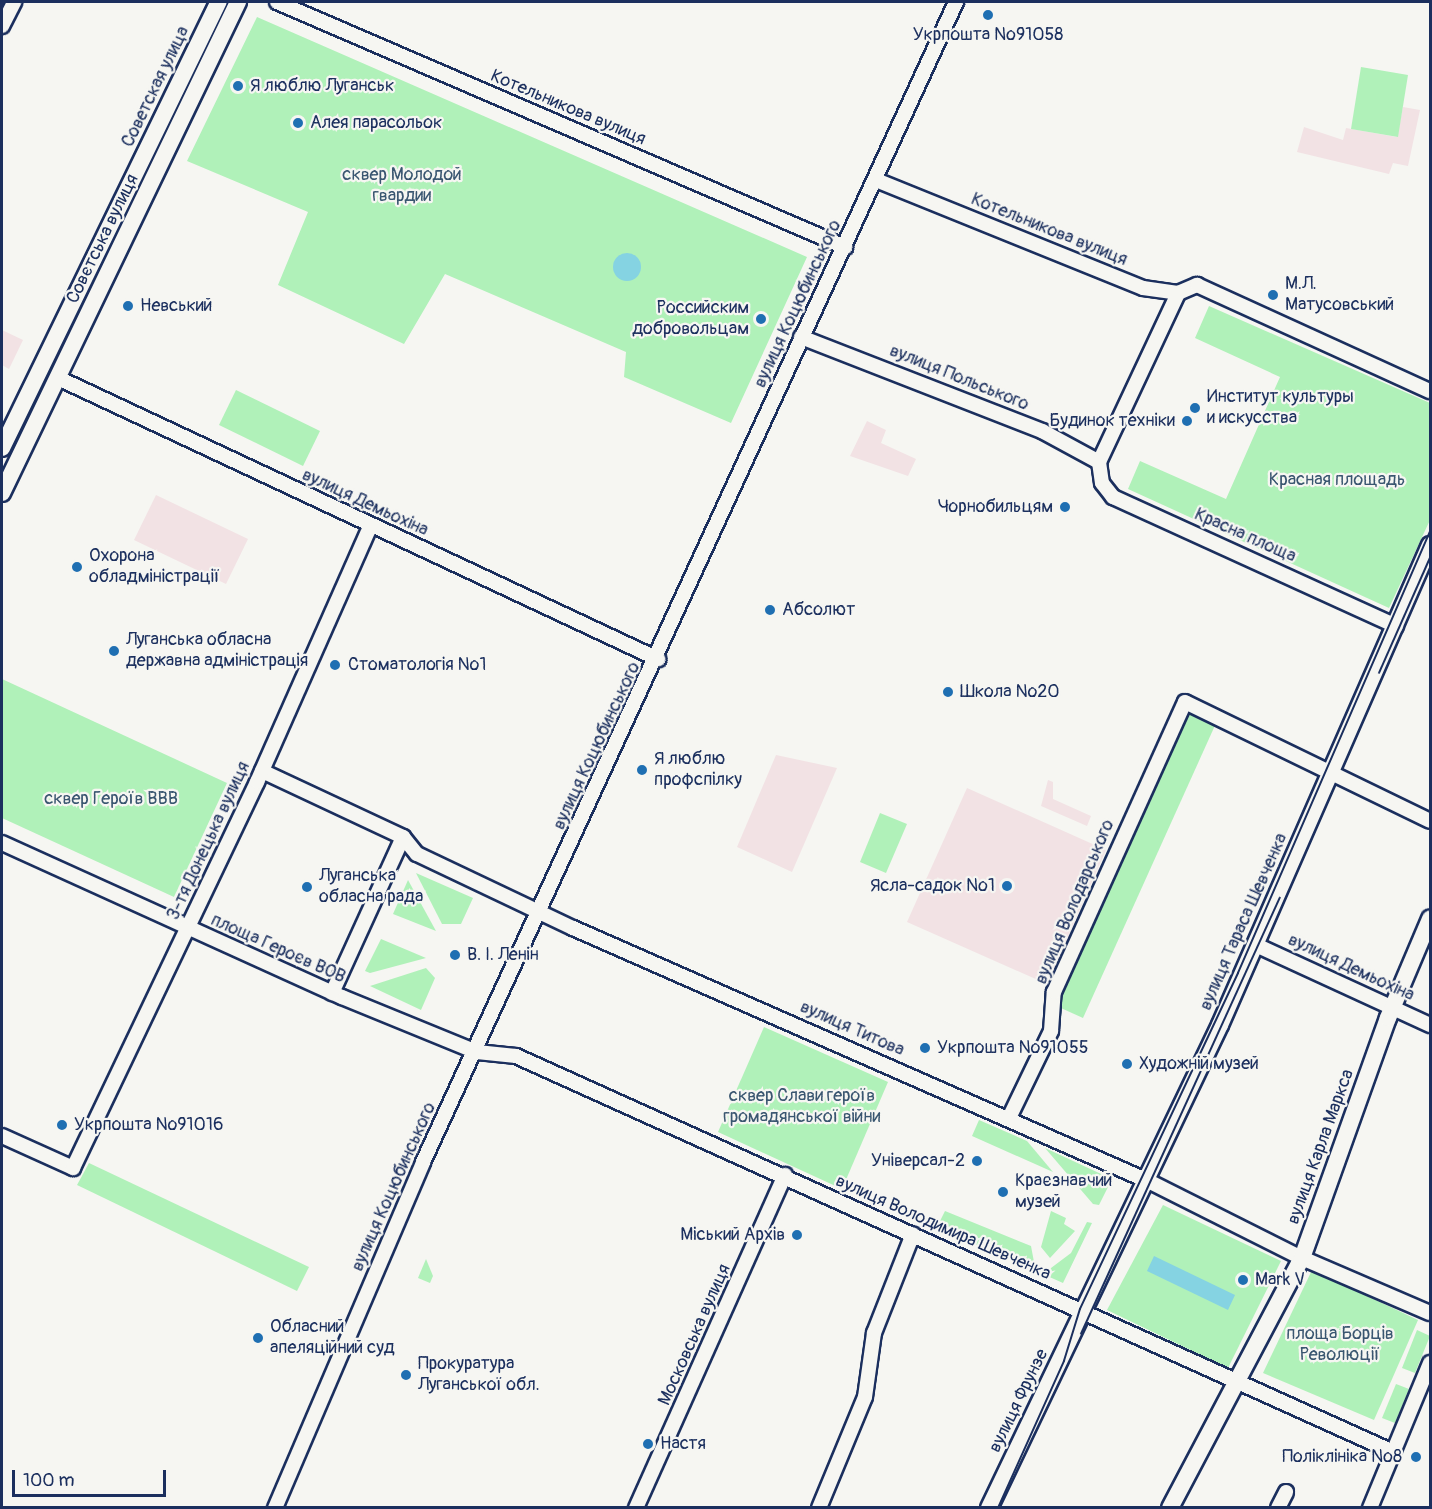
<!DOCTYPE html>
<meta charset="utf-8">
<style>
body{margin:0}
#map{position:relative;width:1432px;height:1509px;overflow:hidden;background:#f6f6f2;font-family:Pangolin,sans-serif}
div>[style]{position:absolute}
.built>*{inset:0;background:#f2e2e4}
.green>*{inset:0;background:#b0f1b9}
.water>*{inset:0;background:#85d3e2}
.round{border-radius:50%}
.roads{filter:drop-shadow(2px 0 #1b2f5e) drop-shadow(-2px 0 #1b2f5e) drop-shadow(0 2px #1b2f5e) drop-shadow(0 -2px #1b2f5e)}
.minor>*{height:14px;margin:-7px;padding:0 7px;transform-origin:7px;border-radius:7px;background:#f6f6f2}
.major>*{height:16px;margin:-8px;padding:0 8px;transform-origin:8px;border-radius:8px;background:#f6f6f2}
.tram>*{height:1.5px;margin:-0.75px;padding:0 0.75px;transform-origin:0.75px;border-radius:0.75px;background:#1b2f5e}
.dots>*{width:16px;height:16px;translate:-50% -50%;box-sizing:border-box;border:3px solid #f6f6f2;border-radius:50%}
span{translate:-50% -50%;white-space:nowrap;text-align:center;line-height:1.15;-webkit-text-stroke:4.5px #f6f6f2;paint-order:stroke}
.poi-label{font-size:18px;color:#1b2f5e}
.left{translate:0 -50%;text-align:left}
.right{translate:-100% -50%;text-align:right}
.street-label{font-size:18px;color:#1b2f5e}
.park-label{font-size:18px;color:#395670}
.frame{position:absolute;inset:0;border:3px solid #1b2f5e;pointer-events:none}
.scale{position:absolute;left:12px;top:1470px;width:154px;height:27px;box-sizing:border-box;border:3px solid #1b2f5e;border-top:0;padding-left:8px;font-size:18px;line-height:21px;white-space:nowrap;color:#1b2f5e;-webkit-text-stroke:4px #f6f6f2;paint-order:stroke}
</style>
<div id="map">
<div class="built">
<i style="clip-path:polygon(1403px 107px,1420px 110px,1408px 166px,1393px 163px,1389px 174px,1297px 152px,1304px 127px,1343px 140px,1346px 128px,1397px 137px)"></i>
<i style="clip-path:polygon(2px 330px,23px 340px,9px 369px,2px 365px)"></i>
<i style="clip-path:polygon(867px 421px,886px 430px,881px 443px,916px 459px,908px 476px,850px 456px)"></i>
<i style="clip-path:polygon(156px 495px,248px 539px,226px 584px,134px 540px)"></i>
<i style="clip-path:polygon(776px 755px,837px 768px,792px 872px,737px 847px)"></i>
<i style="clip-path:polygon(1048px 780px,1053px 782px,1053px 799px,1091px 816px,1087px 826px,1041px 806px)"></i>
<i style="clip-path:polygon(967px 788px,1106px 850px,1047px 984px,907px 922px)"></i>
</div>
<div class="green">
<i style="clip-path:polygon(257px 17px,807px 257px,731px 423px,624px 377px,626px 352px,445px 274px,404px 344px,278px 285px,308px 212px,187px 161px)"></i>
<i style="clip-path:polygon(1361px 67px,1408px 75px,1398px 137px,1351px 129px)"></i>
<i style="clip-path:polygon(1209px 306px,1430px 403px,1430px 520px,1389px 608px,1128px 489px,1140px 461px,1226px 499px,1280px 377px,1195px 338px)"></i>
<i style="clip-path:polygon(236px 390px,320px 431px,303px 466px,219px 425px)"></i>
<i style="clip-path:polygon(2px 679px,227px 783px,174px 897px,2px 818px)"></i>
<i style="clip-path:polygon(1187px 706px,1217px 721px,1083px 1018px,1052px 1004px)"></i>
<i style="clip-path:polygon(880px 813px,907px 824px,886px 873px,860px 862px)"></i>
<i style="clip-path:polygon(416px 873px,473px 898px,461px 924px,442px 924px)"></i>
<i style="clip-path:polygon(408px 880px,436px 931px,393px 914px)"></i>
<i style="clip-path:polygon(381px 939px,426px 958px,370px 973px,365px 971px)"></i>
<i style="clip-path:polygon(426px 968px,435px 978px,421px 1010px,370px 986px)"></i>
<i style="clip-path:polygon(764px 1027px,888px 1082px,842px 1189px,718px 1132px)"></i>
<i style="clip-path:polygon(979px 1120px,1027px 1141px,1053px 1172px,972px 1136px)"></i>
<i style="clip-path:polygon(1045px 1148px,1112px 1179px,1099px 1205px,1093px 1204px)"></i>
<i style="clip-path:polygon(89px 1163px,309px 1267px,297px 1291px,77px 1185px)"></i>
<i style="clip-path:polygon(1163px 1205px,1281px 1261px,1228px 1368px,1107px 1310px)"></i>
<i style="clip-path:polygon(945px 1211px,1031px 1246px,1034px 1262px,1047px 1271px,1071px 1253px,1087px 1222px,1092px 1223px,1063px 1283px,937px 1227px)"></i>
<i style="clip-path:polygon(1051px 1211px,1066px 1218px,1064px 1224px,1075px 1231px,1050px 1258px,1041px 1247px)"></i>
<i style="clip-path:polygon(426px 1259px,433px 1276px,430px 1283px,418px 1278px)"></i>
<i style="clip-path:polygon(1312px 1270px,1418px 1320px,1374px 1420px,1263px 1373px)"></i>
<i style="clip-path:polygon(1417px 1330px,1430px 1336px,1415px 1373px,1402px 1368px)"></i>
<i style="clip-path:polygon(1396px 1384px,1409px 1389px,1395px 1423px,1382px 1418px)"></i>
</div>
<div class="water">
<i class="round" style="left:613px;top:253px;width:28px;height:28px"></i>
<i style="clip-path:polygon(1154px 1256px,1235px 1295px,1228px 1310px,1147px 1271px)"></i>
</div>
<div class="roads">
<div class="minor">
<i style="left:277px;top:2px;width:619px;rotate:23.33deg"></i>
<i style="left:2px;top:26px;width:27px;rotate:-63deg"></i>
<i style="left:876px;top:180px;width:288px;rotate:22deg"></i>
<i style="left:1143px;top:288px;width:35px;rotate:8deg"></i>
<i style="left:1178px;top:293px;width:21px;rotate:-23deg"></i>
<i style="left:1197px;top:285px;width:256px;rotate:24.5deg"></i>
<i style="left:801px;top:337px;width:259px;rotate:21.3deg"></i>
<i style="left:1042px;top:431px;width:65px;rotate:28.5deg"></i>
<i style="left:58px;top:378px;width:663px;rotate:25.1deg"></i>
<i style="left:1099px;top:462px;width:21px;rotate:82deg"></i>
<i style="left:1102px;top:483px;width:18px;rotate:52deg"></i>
<i style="left:1113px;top:497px;width:311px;rotate:24.5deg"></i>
<i style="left:1099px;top:462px;width:187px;rotate:-64.9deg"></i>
<i style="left:262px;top:771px;width:156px;rotate:25.1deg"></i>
<i style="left:403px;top:837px;width:22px;rotate:51deg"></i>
<i style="left:417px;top:854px;width:173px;rotate:25.4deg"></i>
<i style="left:573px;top:928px;width:628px;rotate:23.75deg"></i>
<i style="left:1148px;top:1181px;width:172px;rotate:26.6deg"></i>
<i style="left:1302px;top:1258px;width:139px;rotate:23.3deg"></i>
<i style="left:2px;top:843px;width:373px;rotate:24.4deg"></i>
<i style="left:342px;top:997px;width:146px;rotate:22.2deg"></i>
<i style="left:477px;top:1052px;width:39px;rotate:6deg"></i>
<i style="left:516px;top:1056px;width:960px;rotate:24.3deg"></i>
<i style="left:1256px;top:945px;width:192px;rotate:24.7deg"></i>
<i style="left:332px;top:993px;width:171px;rotate:-65.5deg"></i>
<i style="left:1009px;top:1118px;width:97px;rotate:-64.2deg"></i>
<i style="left:1051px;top:1031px;width:39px;rotate:-86deg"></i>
<i style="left:1054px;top:992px;width:318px;rotate:-65.7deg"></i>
<i style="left:1185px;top:702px;width:272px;rotate:25.9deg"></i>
<i style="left:2px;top:1136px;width:78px;rotate:24.3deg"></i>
<i style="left:73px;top:1168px;width:428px;rotate:-64.5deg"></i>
<i style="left:257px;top:782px;width:281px;rotate:-66.1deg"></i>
<i style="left:275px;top:1508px;width:376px;rotate:-66.8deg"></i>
<i style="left:423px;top:1162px;width:1277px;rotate:-65.32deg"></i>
<i style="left:636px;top:1508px;width:365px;rotate:-65.9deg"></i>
<i style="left:819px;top:1508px;width:120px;rotate:-67.5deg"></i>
<i style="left:865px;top:1397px;width:65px;rotate:-82deg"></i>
<i style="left:874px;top:1333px;width:106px;rotate:-68.5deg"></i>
<i style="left:1278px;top:1508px;width:18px;rotate:-63deg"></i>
<i style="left:1370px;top:1508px;width:157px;rotate:-67.5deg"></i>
</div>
<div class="major">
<i style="left:2px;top:448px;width:496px;rotate:-64.1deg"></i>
<i style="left:2px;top:493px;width:545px;rotate:-64.33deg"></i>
<i style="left:989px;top:1508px;width:535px;rotate:-64.44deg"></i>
<i style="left:1220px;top:1025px;width:524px;rotate:-66.37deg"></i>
<i style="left:1170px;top:1508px;width:283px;rotate:-62.2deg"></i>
<i style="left:1302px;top:1258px;width:255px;rotate:-70.3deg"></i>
<i style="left:1388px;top:1018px;width:108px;rotate:-67deg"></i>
</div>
</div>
<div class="tram">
<i style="left:1379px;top:673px;width:126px;rotate:-66.1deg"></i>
<i style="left:1081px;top:1334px;width:479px;rotate:-65.5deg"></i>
<i style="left:998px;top:1508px;width:161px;rotate:-65.8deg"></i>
<i style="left:1064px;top:1361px;width:54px;rotate:-72.9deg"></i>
<i style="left:1080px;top:1309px;width:371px;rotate:-64.8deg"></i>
<i style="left:1238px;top:973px;width:481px;rotate:-66.5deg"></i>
</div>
<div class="dots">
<i style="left:988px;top:15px;background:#1f6fb2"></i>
<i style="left:238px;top:86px;background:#1f6fb2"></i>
<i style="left:298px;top:123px;background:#1f6fb2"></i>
<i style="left:1273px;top:295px;background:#1f6fb2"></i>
<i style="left:128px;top:306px;background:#1f6fb2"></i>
<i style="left:761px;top:319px;background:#1f6fb2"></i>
<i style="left:1195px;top:408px;background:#1f6fb2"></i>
<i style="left:1187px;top:421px;background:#1f6fb2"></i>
<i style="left:1065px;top:507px;background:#1f6fb2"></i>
<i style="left:77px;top:567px;background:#1f6fb2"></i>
<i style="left:770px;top:610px;background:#1f6fb2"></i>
<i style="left:114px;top:651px;background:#1f6fb2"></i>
<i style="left:335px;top:665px;background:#1f6fb2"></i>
<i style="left:948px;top:692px;background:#1f6fb2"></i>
<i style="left:642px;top:770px;background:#1f6fb2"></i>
<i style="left:1007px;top:886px;background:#1f6fb2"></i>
<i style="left:307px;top:887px;background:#1f6fb2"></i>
<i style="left:455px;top:955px;background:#1f6fb2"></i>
<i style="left:925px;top:1048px;background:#1f6fb2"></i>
<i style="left:1127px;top:1064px;background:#1f6fb2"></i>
<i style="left:62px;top:1125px;background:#1f6fb2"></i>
<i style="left:977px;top:1161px;background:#1f6fb2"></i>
<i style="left:1003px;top:1192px;background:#1f6fb2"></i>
<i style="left:797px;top:1235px;background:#1f6fb2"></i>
<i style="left:1243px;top:1280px;background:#1f6fb2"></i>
<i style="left:258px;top:1338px;background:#1f6fb2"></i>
<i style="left:406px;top:1375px;background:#1f6fb2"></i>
<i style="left:648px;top:1444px;background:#1f6fb2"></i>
<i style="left:1416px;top:1457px;background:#1f6fb2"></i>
</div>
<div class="poi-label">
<span style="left:988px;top:35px">Укрпошта №91058</span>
<span class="left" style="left:250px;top:86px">Я люблю Луганськ</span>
<span class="left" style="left:310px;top:123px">Алея парасольок</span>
<span class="left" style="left:1285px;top:295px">М.Л.<br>Матусовський</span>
<span class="left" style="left:140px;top:306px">Невський</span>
<span class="right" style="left:749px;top:319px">Pоссийским<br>добровольцам</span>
<span class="left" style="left:1207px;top:408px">Институт культуры<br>и искусства</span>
<span class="right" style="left:1175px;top:421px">Будинок техніки</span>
<span class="right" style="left:1053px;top:507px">Чорнобильцям</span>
<span class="left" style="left:89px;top:567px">Охорона<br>обладміністрації</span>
<span class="left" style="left:782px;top:610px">Абсолют</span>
<span class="left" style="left:126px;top:651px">Луганська обласна<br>державна адміністрація</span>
<span class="left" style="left:348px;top:665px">Стоматологія №1</span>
<span class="left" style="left:960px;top:692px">Школа №20</span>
<span class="left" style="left:654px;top:770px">Я люблю<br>профспілку</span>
<span class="left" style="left:319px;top:887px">Луганська<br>обласна рада</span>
<span class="right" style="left:995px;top:886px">Ясла-садок №1</span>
<span class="left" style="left:467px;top:955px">В. І. Ленін</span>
<span class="left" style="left:937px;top:1048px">Укрпошта №91055</span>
<span class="left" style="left:1139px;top:1064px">Художній музей</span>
<span class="left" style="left:74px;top:1125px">Укрпошта №91016</span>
<span class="right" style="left:965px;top:1161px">Універсал-2</span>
<span class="left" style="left:1015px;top:1192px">Краєзнавчий<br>музей</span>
<span class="right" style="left:785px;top:1235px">Міський Архів</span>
<span class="left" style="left:1255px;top:1280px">Mark V</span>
<span class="left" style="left:270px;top:1338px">Обласний<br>апеляційний суд</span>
<span class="left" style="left:418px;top:1375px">Прокуратура<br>Луганської обл.</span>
<span class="left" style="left:660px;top:1444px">Настя</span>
<span class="right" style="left:1402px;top:1457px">Поліклініка №8</span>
</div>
<div class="street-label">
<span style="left:156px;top:87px;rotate:-64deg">Советская улица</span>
<span style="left:568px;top:108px;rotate:23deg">Котельникова вулиця</span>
<span style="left:1049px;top:230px;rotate:22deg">Котельникова вулиця</span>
<span style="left:103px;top:239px;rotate:-64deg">Совєтська вулиця</span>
<span style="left:798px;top:304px;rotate:-65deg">вулиця Коцюбинського</span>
<span style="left:959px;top:378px;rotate:22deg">вулиця Польського</span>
<span style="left:365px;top:503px;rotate:25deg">вулиця Демьохіна</span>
<span style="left:1245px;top:536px;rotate:24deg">Красна площа</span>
<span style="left:597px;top:746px;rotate:-65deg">вулиця Коцюбинського</span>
<span style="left:209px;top:841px;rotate:-65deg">3-тя Донецька вулиця</span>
<span style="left:1075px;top:902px;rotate:-67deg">вулиця Володарського</span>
<span style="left:1244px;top:922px;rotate:-66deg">вулиця Тараса Шевченка</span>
<span style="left:278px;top:949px;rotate:24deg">площа Героєв ВОВ</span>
<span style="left:1351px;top:968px;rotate:25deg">вулиця Демьохіна</span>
<span style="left:852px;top:1029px;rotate:24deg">вулиця Титова</span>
<span style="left:1321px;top:1147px;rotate:-70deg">вулиця Карла Маркса</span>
<span style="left:394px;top:1187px;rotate:-66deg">вулиця Коцюбинського</span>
<span style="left:943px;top:1228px;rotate:24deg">вулиця Володимира Шевченка</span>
<span style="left:695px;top:1335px;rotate:-66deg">Московська вулиця</span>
<span style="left:1019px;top:1401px;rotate:-64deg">вулиця Фрунзе</span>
</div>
<div class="park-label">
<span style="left:402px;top:186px">сквер Молодой<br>гвардии</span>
<span style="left:1337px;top:480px">Красная площадь</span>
<span style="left:111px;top:799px">сквер Героїв ВВВ</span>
<span style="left:802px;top:1107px">сквер Слави героїв<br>громадянської війни</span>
<span style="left:1340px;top:1345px">площа Борців<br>Революції</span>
</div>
<div class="frame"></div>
<div class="scale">100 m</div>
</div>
